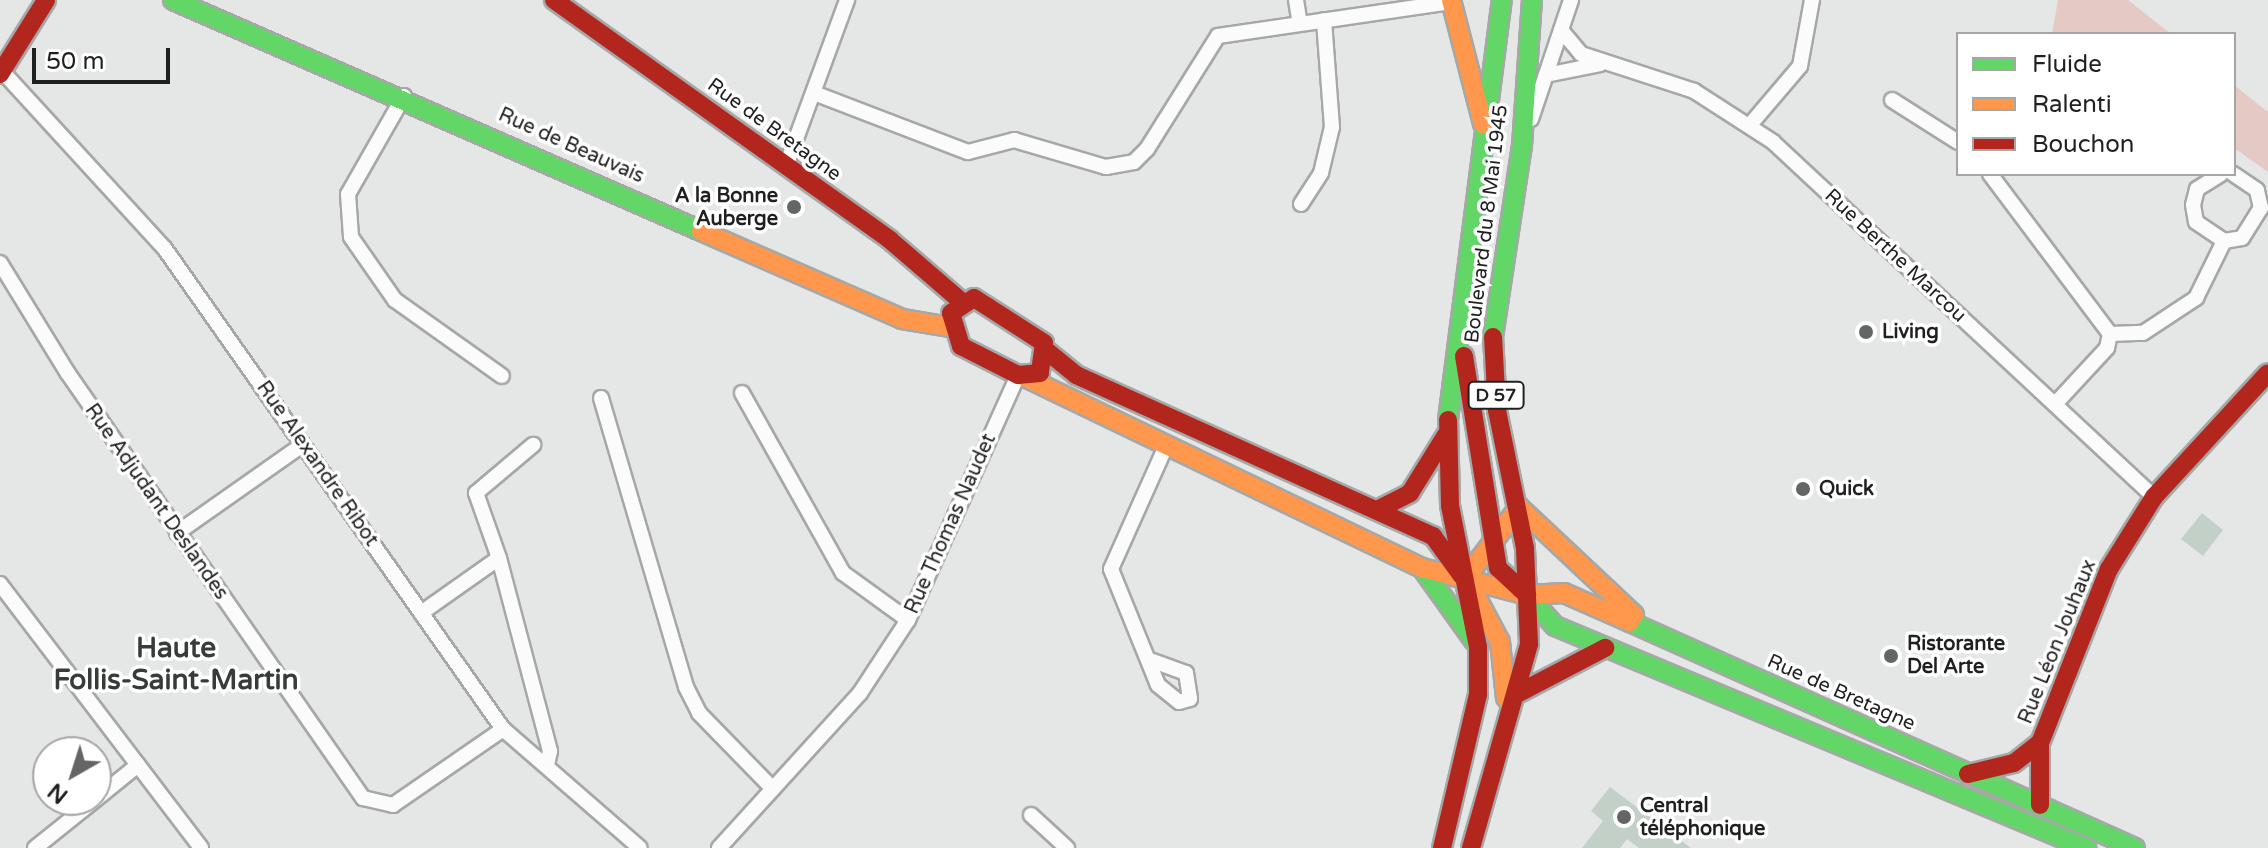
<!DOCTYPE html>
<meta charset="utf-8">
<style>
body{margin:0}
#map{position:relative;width:2268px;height:848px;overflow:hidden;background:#e5e7e6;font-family:"Varela Round",sans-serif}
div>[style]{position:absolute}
.green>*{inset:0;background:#e4c9c4}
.building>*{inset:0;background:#c3d0c7}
.roads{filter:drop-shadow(2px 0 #a6a8a7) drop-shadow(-2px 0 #a6a8a7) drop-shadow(0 2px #a6a8a7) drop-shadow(0 -2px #a6a8a7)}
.street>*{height:14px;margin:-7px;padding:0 7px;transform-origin:7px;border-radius:7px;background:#fbfbfb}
.fast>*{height:18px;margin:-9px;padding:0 9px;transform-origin:9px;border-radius:9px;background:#63d668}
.slow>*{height:18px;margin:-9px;padding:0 9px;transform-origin:9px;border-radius:9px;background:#ff974d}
.jam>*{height:18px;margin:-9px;padding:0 9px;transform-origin:9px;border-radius:9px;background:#b3261e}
.dots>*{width:22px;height:22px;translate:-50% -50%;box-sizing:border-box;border:4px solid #fff;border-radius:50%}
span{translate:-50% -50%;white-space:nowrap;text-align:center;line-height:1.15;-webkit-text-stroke:7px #fff;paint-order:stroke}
.shield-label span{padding:2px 6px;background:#fff;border:2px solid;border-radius:6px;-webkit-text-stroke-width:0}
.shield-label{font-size:18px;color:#1f201f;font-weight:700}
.street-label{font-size:20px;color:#1f201f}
.poi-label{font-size:20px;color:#1f201f;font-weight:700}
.right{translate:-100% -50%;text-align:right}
.left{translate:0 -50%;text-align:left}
.district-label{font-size:28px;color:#383c39;font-weight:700}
.legend{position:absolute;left:1956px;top:32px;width:280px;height:144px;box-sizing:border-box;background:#fff;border:2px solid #a5a6a5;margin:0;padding:10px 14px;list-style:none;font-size:24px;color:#1f201f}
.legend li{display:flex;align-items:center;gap:16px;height:40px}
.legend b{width:40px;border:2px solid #a5a6a5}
.north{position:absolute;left:32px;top:736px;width:80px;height:80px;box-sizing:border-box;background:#fff;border:2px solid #a5a6a5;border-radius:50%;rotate:219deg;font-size:22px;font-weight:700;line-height:32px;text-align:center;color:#1f201f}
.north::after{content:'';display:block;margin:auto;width:28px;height:36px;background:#646665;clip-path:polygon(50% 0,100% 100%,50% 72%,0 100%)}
.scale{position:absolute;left:32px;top:48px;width:138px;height:36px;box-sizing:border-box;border:4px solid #1f201f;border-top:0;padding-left:10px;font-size:24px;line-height:28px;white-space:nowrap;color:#1f201f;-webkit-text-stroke:6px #fff;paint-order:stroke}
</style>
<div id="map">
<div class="green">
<i style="clip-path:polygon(2058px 0,2128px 0,2171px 34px,2052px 34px)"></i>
<i style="clip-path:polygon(2234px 85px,2268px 112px,2268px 172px,2234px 148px)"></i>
</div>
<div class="building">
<i style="clip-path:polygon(2202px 513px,2223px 530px,2203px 556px,2181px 539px)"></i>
<i style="clip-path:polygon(1610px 787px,1691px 848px,1639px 848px,1627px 839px,1620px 848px,1582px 848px,1603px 821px,1591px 811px)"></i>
</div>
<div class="roads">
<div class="street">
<i style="left:1296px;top:0;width:24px;rotate:81deg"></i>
<i style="left:1561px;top:30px;width:31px;rotate:50deg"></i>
<i style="left:1581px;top:54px;width:119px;rotate:18.1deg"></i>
<i style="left:1694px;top:91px;width:94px;rotate:32.8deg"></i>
<i style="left:1773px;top:142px;width:521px;rotate:42.98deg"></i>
<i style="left:2px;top:71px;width:241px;rotate:47.5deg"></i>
<i style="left:165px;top:249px;width:587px;rotate:54.85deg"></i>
<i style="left:503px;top:729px;width:181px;rotate:41deg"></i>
<i style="left:1546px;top:75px;width:55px;rotate:-11.5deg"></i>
<i style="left:814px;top:93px;width:165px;rotate:21deg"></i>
<i style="left:968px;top:152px;width:48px;rotate:-14.6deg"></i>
<i style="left:1014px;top:140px;width:96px;rotate:16.4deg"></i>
<i style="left:1106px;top:167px;width:28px;rotate:-10deg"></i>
<i style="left:1134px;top:162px;width:18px;rotate:-45deg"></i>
<i style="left:1147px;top:149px;width:133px;rotate:-57.9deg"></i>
<i style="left:1218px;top:36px;width:235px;rotate:-8.3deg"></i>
<i style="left:404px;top:96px;width:113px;rotate:119.7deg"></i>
<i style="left:348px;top:194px;width:43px;rotate:86deg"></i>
<i style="left:351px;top:237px;width:77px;rotate:55.1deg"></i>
<i style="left:395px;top:300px;width:131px;rotate:35.4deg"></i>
<i style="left:1892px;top:100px;width:78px;rotate:32.5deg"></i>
<i style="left:1531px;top:119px;width:126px;rotate:-71.4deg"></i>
<i style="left:1749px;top:126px;width:79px;rotate:-49.6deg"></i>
<i style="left:1800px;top:66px;width:67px;rotate:-79.7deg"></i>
<i style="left:786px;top:166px;width:177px;rotate:-69.8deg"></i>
<i style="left:1990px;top:174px;width:200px;rotate:53.1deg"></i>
<i style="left:2110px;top:334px;width:14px;rotate:102deg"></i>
<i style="left:2107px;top:348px;width:75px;rotate:132.8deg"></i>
<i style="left:2221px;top:174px;width:28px;rotate:148deg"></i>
<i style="left:2197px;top:189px;width:16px;rotate:104deg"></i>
<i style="left:2193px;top:205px;width:17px;rotate:80deg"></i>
<i style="left:2196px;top:222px;width:34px;rotate:34deg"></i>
<i style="left:2224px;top:241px;width:18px;rotate:-9deg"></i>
<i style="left:2242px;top:238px;width:36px;rotate:-58deg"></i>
<i style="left:2261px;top:208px;width:18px;rotate:-103deg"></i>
<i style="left:2257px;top:190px;width:29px;rotate:-146deg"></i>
<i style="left:1301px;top:204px;width:37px;rotate:-57deg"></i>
<i style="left:1321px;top:173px;width:47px;rotate:-76.6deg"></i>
<i style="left:1332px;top:127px;width:107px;rotate:-94.3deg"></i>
<i style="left:0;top:263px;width:128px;rotate:58.4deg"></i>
<i style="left:67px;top:372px;width:519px;rotate:55.21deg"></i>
<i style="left:363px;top:798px;width:31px;rotate:13deg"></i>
<i style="left:393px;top:805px;width:134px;rotate:-34.6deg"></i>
<i style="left:2110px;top:334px;width:33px;rotate:-2deg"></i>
<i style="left:2143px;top:333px;width:64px;rotate:-33.4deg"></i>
<i style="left:2196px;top:298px;width:64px;rotate:-63.8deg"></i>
<i style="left:742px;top:393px;width:206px;rotate:60.7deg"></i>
<i style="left:843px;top:573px;width:80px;rotate:35.9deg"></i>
<i style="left:601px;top:398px;width:301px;rotate:73.6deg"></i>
<i style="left:686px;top:687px;width:29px;rotate:63deg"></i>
<i style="left:699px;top:713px;width:106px;rotate:45.8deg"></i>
<i style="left:177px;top:533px;width:153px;rotate:-35.1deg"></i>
<i style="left:499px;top:558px;width:200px;rotate:75.2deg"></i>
<i style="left:550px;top:751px;width:14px;rotate:102deg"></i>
<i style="left:0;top:584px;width:332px;rotate:52.7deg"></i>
<i style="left:421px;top:613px;width:95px;rotate:-35.2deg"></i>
<i style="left:499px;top:558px;width:69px;rotate:-109.5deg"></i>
<i style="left:476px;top:493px;width:75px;rotate:-40.1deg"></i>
<i style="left:1153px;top:661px;width:35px;rotate:20deg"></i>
<i style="left:1186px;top:673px;width:26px;rotate:81deg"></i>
<i style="left:1190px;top:699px;width:11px;rotate:165deg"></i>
<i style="left:1179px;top:702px;width:27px;rotate:-141deg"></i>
<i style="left:1158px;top:685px;width:125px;rotate:-112.1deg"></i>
<i style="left:1111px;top:569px;width:137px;rotate:-65.9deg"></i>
<i style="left:96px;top:799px;width:54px;rotate:-39deg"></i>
<i style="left:1031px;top:815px;width:49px;rotate:42.5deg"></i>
<i style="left:35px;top:848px;width:77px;rotate:-38.7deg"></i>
<i style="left:719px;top:848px;width:210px;rotate:-47.7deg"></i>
<i style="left:860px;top:693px;width:87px;rotate:-56.7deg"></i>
<i style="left:908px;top:620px;width:269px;rotate:-65.8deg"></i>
</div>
<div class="fast">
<i style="left:173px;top:0;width:576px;rotate:23.63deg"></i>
<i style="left:1493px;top:337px;width:193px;rotate:-81.4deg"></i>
<i style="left:1522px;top:146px;width:146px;rotate:-86.1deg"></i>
<i style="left:1448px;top:420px;width:423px;rotate:-82.7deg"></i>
<i style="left:1422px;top:568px;width:91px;rotate:54.4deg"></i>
<i style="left:1527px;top:595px;width:42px;rotate:47.9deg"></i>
<i style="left:1555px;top:626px;width:576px;rotate:22.69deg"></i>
<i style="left:1630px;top:622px;width:553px;rotate:24.11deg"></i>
</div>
<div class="slow">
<i style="left:1451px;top:0;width:128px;rotate:75.5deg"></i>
<i style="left:701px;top:231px;width:219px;rotate:23.6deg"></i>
<i style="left:902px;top:319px;width:49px;rotate:9.5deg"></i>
<i style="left:1025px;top:377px;width:441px;rotate:25.7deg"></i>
<i style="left:1422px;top:568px;width:108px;rotate:14.4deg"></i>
<i style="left:1527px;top:595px;width:37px;rotate:-3deg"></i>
<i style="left:1564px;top:593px;width:72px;rotate:23.7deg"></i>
<i style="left:1465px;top:579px;width:90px;rotate:-53.1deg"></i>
<i style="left:1519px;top:507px;width:158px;rotate:43.2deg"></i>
<i style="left:1473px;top:591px;width:58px;rotate:62.1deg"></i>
<i style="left:1500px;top:642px;width:56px;rotate:83.9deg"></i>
</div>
<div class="jam">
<i style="left:554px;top:0;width:413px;rotate:35.5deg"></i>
<i style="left:890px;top:240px;width:95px;rotate:40.7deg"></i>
<i style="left:0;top:74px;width:87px;rotate:-58.1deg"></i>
<i style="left:974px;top:298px;width:83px;rotate:32.7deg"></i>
<i style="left:1044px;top:343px;width:30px;rotate:98deg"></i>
<i style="left:1040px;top:373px;width:22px;rotate:175deg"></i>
<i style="left:1018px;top:375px;width:64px;rotate:-153deg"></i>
<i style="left:961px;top:346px;width:34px;rotate:-107deg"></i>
<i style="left:951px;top:313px;width:27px;rotate:-33deg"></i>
<i style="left:1048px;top:352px;width:36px;rotate:39deg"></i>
<i style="left:1076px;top:375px;width:392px;rotate:24.3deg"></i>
<i style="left:1433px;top:536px;width:49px;rotate:54.1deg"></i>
<i style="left:1464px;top:356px;width:215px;rotate:80.9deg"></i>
<i style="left:1498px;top:568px;width:40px;rotate:43deg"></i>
<i style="left:1377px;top:510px;width:37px;rotate:-27deg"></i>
<i style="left:1410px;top:493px;width:68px;rotate:-58.2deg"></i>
<i style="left:1515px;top:695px;width:102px;rotate:-27.6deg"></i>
<i style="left:1968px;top:774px;width:47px;rotate:-13.4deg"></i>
<i style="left:2014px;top:763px;width:33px;rotate:-38deg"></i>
<i style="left:2040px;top:805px;width:62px;rotate:-90deg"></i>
<i style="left:2040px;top:743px;width:187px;rotate:-68.4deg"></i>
<i style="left:2109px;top:569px;width:85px;rotate:-58deg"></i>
<i style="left:2154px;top:497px;width:168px;rotate:-47.4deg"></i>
<i style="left:1442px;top:848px;width:158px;rotate:-76.8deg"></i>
<i style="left:1478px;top:694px;width:47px;rotate:-90deg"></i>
<i style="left:1478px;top:647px;width:145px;rotate:-101.2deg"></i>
<i style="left:1450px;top:505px;width:85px;rotate:-91.3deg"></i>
<i style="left:1471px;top:848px;width:212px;rotate:-74.1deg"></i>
<i style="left:1529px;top:644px;width:96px;rotate:-92.4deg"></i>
<i style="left:1525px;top:548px;width:141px;rotate:-101.5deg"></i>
<i style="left:1497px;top:410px;width:73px;rotate:-93.1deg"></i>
</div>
</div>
<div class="dots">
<i style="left:794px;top:207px;background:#646665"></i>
<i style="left:1866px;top:332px;background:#646665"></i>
<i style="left:1803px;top:489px;background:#646665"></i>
<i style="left:1891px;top:656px;background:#646665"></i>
<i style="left:1624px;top:817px;background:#646665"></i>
</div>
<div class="shield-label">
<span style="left:1496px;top:395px">D 57</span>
</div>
<div class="street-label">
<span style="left:774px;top:130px;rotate:36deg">Rue de Bretagne</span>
<span style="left:571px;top:146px;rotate:24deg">Rue de Beauvais</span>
<span style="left:1487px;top:224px;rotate:-83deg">Boulevard du 8 Mai 1945</span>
<span style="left:1895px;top:256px;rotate:43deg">Rue Berthe Marcou</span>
<span style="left:317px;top:464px;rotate:55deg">Rue Alexandre Ribot</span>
<span style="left:156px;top:502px;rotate:55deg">Rue Adjudant Deslandes</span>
<span style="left:951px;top:524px;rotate:-66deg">Rue Thomas Naudet</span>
<span style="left:2058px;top:642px;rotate:-68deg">Rue Léon Jouhaux</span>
<span style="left:1841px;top:693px;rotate:24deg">Rue de Bretagne</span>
</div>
<div class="poi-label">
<span class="right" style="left:778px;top:208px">A la Bonne<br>Auberge</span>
<span class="left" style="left:1882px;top:332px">Living</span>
<span class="left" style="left:1819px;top:489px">Quick</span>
<span class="left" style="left:1907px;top:656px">Ristorante<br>Del Arte</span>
<span class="left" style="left:1640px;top:818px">Central<br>téléphonique</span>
</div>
<div class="district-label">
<span style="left:176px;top:664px">Haute<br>Follis-Saint-Martin</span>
</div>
<ul class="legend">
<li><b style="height:10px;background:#63d668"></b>Fluide</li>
<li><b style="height:10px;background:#ff974d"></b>Ralenti</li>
<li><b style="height:10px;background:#b3261e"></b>Bouchon</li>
</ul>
<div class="north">N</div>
<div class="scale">50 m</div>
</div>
